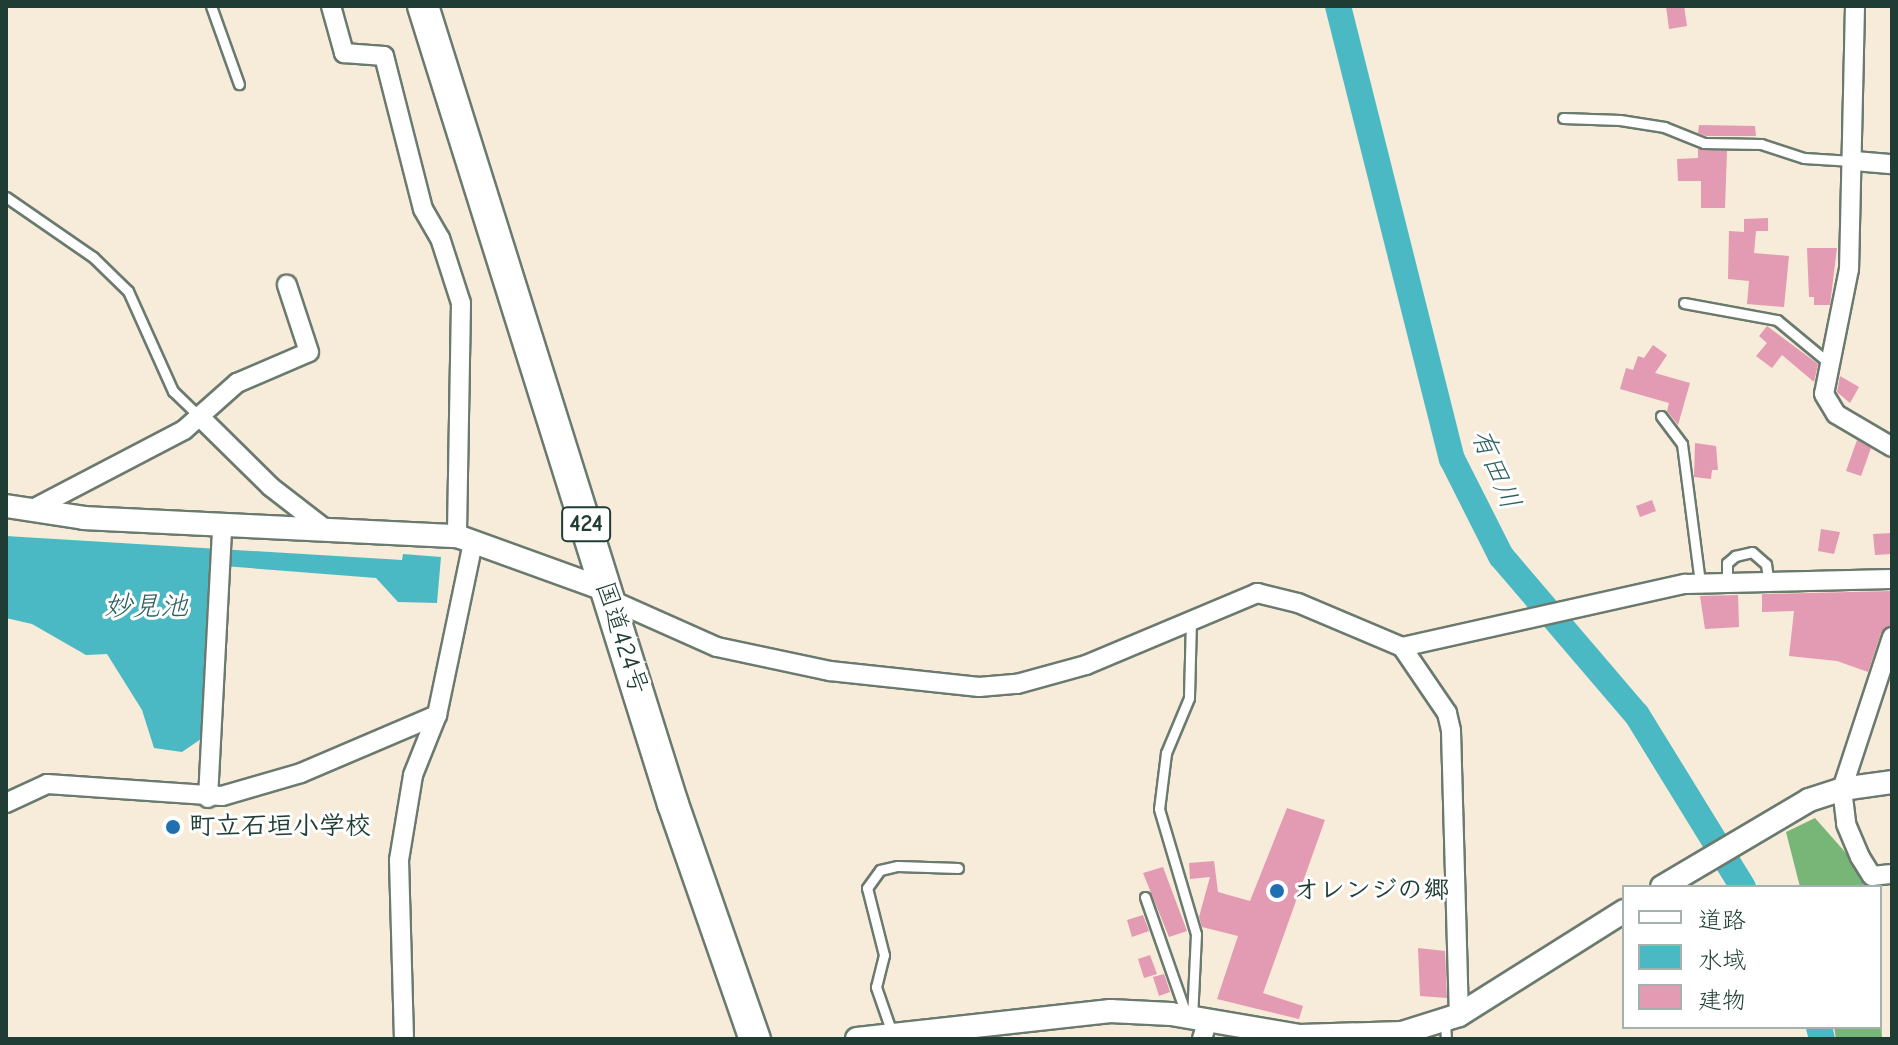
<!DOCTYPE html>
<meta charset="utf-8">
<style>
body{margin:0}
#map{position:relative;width:1898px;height:1045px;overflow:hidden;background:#f7ebd9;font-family:"Comic Neue","Klee One",sans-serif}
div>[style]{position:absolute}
.forest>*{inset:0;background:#78b677}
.water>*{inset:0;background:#4bb9c4}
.river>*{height:26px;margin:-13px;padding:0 13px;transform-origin:13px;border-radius:13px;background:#4bb9c4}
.building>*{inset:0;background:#e29bb2}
.roads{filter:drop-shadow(2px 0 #6b7a6e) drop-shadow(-2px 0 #6b7a6e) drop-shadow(0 2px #6b7a6e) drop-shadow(0 -2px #6b7a6e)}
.service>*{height:9px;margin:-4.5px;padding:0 4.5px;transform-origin:4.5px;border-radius:4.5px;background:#fff}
.minor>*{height:18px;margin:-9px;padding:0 9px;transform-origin:9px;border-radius:9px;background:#fff}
.tertiary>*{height:22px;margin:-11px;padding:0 11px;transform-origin:11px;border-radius:11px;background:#fff}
.trunk>*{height:30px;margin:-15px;padding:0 15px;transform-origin:15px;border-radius:15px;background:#fff}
.dots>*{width:22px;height:22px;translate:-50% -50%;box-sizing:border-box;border:4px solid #fff;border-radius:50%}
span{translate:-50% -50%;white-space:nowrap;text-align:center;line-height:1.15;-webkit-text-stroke:6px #fff;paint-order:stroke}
.shield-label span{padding:2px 6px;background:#fff;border:2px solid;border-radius:6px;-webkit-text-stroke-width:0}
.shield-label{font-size:24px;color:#1f3d34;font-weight:700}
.street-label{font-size:26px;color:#1f3d34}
.poi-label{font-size:26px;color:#1f3d34;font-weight:700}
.left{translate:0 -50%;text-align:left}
.water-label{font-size:28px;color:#2c625f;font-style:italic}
.frame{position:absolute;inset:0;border:8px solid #1f3d34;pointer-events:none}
.legend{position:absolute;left:1622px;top:885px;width:260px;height:144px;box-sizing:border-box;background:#fff;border:2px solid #a5b1ae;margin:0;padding:10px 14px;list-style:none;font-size:24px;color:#1f3d34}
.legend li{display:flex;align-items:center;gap:16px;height:40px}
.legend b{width:40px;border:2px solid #a5b1ae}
</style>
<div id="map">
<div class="forest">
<i style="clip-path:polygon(1815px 818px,1861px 870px,1864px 887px,1800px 887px,1786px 832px)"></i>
<i style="clip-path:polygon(1880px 980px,1882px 1039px,1836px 1039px,1834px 1027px,1880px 1027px)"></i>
</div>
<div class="water">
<i style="clip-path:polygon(6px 536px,402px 560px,403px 554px,441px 557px,437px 603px,398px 602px,376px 578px,211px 565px,201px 739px,182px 752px,154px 748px,142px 710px,107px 654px,86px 655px,32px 624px,6px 618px)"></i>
</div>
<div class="river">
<i style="left:1338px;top:6px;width:467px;rotate:75.9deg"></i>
<i style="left:1452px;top:459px;width:109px;rotate:63.2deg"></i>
<i style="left:1501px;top:556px;width:209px;rotate:49.5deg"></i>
<i style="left:1637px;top:715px;width:202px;rotate:58.4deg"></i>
<i style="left:1819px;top:1027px;width:12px;rotate:76deg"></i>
</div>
<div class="building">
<i style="clip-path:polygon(1666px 6px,1684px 6px,1687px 26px,1669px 29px)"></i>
<i style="clip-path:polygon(1699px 125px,1755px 126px,1756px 136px,1706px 136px,1698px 133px)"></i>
<i style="clip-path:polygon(1698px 149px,1727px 151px,1725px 208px,1701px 208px,1701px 181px,1678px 181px,1677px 159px,1698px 158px)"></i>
<i style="clip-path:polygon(1768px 218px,1768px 231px,1756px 231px,1754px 253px,1789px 256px,1784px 307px,1747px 304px,1749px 281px,1728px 279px,1729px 231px,1744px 232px,1744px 219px)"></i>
<i style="clip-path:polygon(1807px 248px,1837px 248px,1830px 305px,1814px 305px,1814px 297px,1809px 297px)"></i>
<i style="clip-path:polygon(1767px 326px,1818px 364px,1814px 382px,1782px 355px,1772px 368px,1756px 356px,1767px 343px,1759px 336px)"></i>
<i style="clip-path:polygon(1653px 345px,1667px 355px,1655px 373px,1690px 383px,1678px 425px,1667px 411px,1669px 403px,1620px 389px,1626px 368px,1633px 370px,1638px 356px,1644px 358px)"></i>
<i style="clip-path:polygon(1840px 376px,1859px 387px,1850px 403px,1837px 392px)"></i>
<i style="clip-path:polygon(1857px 440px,1871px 448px,1861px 476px,1846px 471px)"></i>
<i style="clip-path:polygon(1695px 443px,1716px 446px,1718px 470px,1712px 470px,1711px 479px,1694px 477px)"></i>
<i style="clip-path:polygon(1652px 500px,1656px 511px,1640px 517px,1636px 506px)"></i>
<i style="clip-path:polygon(1821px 529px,1840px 532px,1834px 554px,1818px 551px)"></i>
<i style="clip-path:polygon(1892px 533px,1892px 554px,1875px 555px,1873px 534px)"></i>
<i style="clip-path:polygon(1892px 591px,1892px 625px,1881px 633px,1868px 672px,1837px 661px,1789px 656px,1794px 611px,1762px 612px,1762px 594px)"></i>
<i style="clip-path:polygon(1738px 595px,1739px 627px,1705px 629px,1700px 596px)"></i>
<i style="clip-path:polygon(1287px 808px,1325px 820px,1263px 993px,1303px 1006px,1299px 1019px,1217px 999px,1238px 936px,1202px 927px,1199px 917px,1210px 877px,1190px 879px,1189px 863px,1214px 861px,1218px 892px,1250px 901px)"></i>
<i style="clip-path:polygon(1163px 867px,1187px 931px,1169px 937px,1143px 873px)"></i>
<i style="clip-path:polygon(1143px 915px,1149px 931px,1132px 937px,1127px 920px)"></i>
<i style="clip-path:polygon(1418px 948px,1445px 951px,1447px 998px,1420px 996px)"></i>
<i style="clip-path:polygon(1150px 955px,1157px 974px,1144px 978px,1138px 959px)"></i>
<i style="clip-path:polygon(1164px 974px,1170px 992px,1159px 996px,1153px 977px)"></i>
</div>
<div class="roads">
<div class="service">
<i style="left:211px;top:6px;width:83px;rotate:70.3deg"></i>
<i style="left:1563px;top:118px;width:57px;rotate:2deg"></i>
<i style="left:1620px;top:120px;width:45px;rotate:9deg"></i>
<i style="left:1664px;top:127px;width:43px;rotate:21.8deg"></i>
<i style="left:1704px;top:143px;width:57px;rotate:1deg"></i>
<i style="left:1761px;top:144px;width:45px;rotate:18deg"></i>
<i style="left:1804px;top:158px;width:48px;rotate:3.6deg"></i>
<i style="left:6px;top:197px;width:106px;rotate:34.6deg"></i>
<i style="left:93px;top:257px;width:49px;rotate:44.2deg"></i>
<i style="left:128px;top:291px;width:110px;rotate:65.8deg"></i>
<i style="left:173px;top:391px;width:36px;rotate:44deg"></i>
<i style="left:1684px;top:303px;width:95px;rotate:10.4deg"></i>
<i style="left:1777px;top:320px;width:67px;rotate:39.6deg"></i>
<i style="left:1661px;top:416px;width:35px;rotate:53deg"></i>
<i style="left:1682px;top:444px;width:140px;rotate:82.6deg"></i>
<i style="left:1727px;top:581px;width:18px;rotate:-90deg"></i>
<i style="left:1727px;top:563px;width:11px;rotate:-41deg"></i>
<i style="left:1735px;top:556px;width:17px;rotate:-13deg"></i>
<i style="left:1752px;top:552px;width:18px;rotate:41deg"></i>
<i style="left:1766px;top:564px;width:15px;rotate:82deg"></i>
<i style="left:1191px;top:620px;width:78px;rotate:91.5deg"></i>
<i style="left:1189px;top:698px;width:60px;rotate:112.7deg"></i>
<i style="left:1166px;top:753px;width:56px;rotate:97.1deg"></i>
<i style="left:1159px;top:809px;width:130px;rotate:73.5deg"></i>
<i style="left:1196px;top:934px;width:84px;rotate:92.7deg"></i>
<i style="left:1145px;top:897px;width:124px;rotate:70.7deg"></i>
<i style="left:1445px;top:1021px;width:18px;rotate:87deg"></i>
<i style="left:892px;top:1033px;width:49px;rotate:-109.2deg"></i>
<i style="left:876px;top:987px;width:33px;rotate:-76deg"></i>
<i style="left:884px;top:955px;width:69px;rotate:-104.2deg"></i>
<i style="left:867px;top:888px;width:22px;rotate:-54deg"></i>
<i style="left:880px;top:870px;width:18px;rotate:-13deg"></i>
<i style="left:898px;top:866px;width:60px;rotate:1.9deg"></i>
</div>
<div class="minor">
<i style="left:331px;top:6px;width:49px;rotate:74.5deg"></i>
<i style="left:344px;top:53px;width:40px;rotate:4.3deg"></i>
<i style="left:384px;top:56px;width:158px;rotate:75.7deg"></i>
<i style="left:423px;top:209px;width:34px;rotate:60deg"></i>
<i style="left:440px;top:238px;width:68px;rotate:72.1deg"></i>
<i style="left:461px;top:303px;width:233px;rotate:91deg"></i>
<i style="left:1855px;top:6px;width:263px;rotate:91.3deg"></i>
<i style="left:1849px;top:269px;width:127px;rotate:101.3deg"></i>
<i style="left:1824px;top:394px;width:23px;rotate:59deg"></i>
<i style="left:1836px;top:414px;width:65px;rotate:30.5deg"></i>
<i style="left:1855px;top:161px;width:37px;rotate:5deg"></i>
<i style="left:199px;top:416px;width:101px;rotate:44.6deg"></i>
<i style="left:271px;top:487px;width:72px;rotate:37.7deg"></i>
<i style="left:29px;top:511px;width:175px;rotate:-27.6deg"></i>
<i style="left:184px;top:430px;width:71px;rotate:-41.6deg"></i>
<i style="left:237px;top:383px;width:78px;rotate:-23.3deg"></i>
<i style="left:309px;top:352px;width:71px;rotate:-108.2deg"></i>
<i style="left:609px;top:599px;width:118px;rotate:24deg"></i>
<i style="left:717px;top:647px;width:116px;rotate:12deg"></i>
<i style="left:830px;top:671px;width:150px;rotate:6.1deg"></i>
<i style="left:979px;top:687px;width:38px;rotate:-5deg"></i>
<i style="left:1017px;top:684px;width:72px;rotate:-15.4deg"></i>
<i style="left:1086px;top:665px;width:186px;rotate:-22.8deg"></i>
<i style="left:1257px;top:593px;width:42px;rotate:13.7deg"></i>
<i style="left:1298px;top:603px;width:113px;rotate:22.9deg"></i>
<i style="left:1402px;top:647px;width:80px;rotate:55.7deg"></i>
<i style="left:1447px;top:713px;width:18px;rotate:77deg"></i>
<i style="left:1451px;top:731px;width:284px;rotate:88.4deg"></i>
<i style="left:1892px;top:637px;width:160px;rotate:108.2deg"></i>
<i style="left:1842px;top:789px;width:35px;rotate:83deg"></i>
<i style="left:1846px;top:824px;width:36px;rotate:67deg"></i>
<i style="left:1860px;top:857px;width:22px;rotate:58deg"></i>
<i style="left:1872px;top:876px;width:20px;rotate:-6deg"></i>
<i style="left:1402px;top:647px;width:290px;rotate:-12.6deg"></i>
<i style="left:1685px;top:584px;width:207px;rotate:-1.4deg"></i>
<i style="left:208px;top:798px;width:271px;rotate:-87deg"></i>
<i style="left:6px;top:803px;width:45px;rotate:-24.9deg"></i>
<i style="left:47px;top:784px;width:175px;rotate:3.9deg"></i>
<i style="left:222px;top:796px;width:82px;rotate:-16.2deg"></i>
<i style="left:301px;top:773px;width:148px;rotate:-23.1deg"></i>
<i style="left:404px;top:1039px;width:179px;rotate:-91.6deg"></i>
<i style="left:399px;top:860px;width:86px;rotate:-80.6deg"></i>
<i style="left:413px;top:775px;width:65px;rotate:-68.2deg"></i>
<i style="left:437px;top:715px;width:176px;rotate:-78.2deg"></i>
<i style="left:1202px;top:1039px;width:17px;rotate:-73deg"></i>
</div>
<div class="tertiary">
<i style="left:6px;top:506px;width:79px;rotate:8.7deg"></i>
<i style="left:84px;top:518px;width:373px;rotate:2.8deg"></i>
<i style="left:457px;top:536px;width:158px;rotate:19.9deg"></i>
<i style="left:1662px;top:887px;width:171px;rotate:-30.6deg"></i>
<i style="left:1809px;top:800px;width:35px;rotate:-18deg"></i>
<i style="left:1842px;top:789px;width:50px;rotate:-8deg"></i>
<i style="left:857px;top:1039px;width:255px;rotate:-6.3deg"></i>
<i style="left:1110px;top:1011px;width:61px;rotate:2.8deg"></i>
<i style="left:1171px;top:1014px;width:131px;rotate:9.7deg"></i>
<i style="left:1300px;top:1036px;width:102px;rotate:-1.7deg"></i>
<i style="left:1402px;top:1033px;width:60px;rotate:-17.5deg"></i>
<i style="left:1459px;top:1015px;width:195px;rotate:-32.2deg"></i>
</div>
<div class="trunk">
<i style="left:423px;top:6px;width:836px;rotate:72.61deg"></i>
<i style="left:673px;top:804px;width:249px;rotate:70.8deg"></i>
</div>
</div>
<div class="dots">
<i style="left:173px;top:827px;background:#1f6fb2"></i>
<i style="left:1277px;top:891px;background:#1f6fb2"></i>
</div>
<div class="shield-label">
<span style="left:586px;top:524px">424</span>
</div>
<div class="street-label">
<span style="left:621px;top:638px;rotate:72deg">国道424号</span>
</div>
<div class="poi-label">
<span class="left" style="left:189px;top:827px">町立石垣小学校</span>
<span class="left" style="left:1293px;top:891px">オレンジの郷</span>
</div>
<div class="water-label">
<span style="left:1496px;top:469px;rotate:67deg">有田川</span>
<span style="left:146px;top:606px">妙見池</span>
</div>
<div class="frame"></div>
<ul class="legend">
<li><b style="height:10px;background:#fff"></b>道路</li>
<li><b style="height:22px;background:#4bb9c4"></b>水域</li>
<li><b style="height:22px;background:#e29bb2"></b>建物</li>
</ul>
</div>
